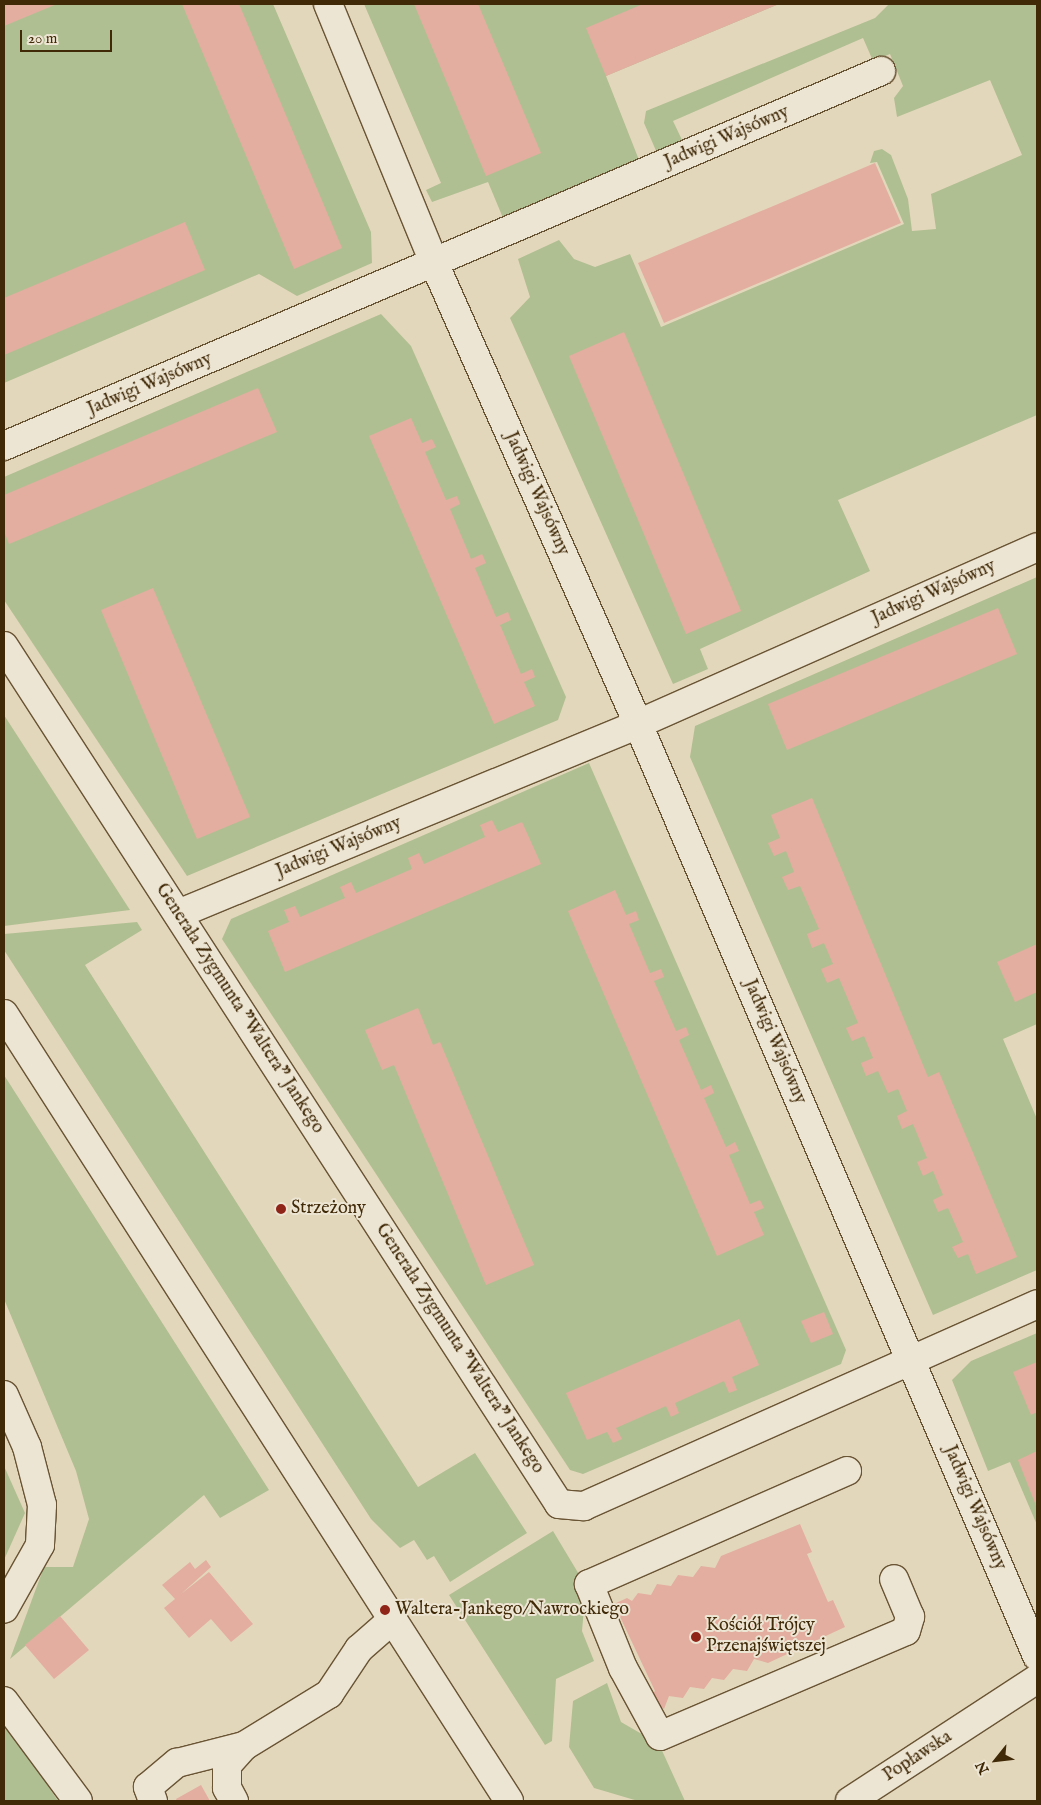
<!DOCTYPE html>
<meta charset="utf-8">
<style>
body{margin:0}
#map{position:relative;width:1041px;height:1805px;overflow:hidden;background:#e3d7bb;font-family:"IM FELL English",serif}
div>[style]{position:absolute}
.green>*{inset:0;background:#b0bf92}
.building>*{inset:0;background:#e3ae9f}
.roads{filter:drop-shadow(1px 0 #695434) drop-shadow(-1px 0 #695434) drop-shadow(0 1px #695434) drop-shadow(0 -1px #695434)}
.minor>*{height:28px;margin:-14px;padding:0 14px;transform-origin:14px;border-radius:14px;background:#ede5d3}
.dots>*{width:14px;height:14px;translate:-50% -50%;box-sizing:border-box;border:2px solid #ede5d3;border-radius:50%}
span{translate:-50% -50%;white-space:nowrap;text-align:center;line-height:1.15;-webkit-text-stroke:4px #ede5d3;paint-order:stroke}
.street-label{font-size:18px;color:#402907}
.poi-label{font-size:18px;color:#402907}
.left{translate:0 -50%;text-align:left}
.frame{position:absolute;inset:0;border:5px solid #402907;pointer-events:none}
.north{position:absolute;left:971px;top:1735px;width:50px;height:50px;-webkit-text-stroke:4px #ede5d3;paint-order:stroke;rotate:241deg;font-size:14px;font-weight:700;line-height:20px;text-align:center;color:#402907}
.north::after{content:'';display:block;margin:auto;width:18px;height:22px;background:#402907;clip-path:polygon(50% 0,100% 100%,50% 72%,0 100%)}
.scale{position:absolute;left:20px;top:30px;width:92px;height:22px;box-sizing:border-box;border:2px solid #402907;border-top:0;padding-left:6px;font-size:15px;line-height:18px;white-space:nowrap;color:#402907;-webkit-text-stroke:4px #ede5d3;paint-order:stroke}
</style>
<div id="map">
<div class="green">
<i style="clip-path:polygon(4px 4px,273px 4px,371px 232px,372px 263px,297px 296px,259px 274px,4px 383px)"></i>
<i style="clip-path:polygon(364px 4px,779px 4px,606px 76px,639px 160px,503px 218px,488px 182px,432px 202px,426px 190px,441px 183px)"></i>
<i style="clip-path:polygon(889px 4px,1037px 4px,1037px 415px,838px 500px,870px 571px,700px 649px,708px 669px,673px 684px,510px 318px,530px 297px,518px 259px,559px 240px,574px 259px,595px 267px,630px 254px,661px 327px,904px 224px,877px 162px,870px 163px,874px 151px,882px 149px,891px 155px,908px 199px,912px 231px,936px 229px,931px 194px,1022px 155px,990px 80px,897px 117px,894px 98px,903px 86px,890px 54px,873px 61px,863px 38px,673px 121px,683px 142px,657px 153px,644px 123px,646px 111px,875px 18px)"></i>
<i style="clip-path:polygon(381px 314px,411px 346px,566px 697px,558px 720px,187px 876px,4px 600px,4px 477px)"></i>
<i style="clip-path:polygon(1037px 577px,1037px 1024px,1003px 1039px,1037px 1119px,1037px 1270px,933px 1315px,690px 757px,695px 726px)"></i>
<i style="clip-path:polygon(4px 715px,130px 910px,4px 926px)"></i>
<i style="clip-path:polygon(589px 763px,846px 1350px,841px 1364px,583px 1474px,570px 1470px,222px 939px,231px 919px)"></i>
<i style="clip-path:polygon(137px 922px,142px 930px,85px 965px,418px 1487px,475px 1453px,527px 1533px,450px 1582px,434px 1556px,427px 1560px,414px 1540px,400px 1548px,371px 1519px,4px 950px,4px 934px)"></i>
<i style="clip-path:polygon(4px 1075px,269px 1490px,220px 1518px,204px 1495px,10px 1659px,44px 1567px,73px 1567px,89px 1519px,76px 1471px,4px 1299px)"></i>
<i style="clip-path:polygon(1037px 1333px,1037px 1525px,1010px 1462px,988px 1471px,952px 1380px,971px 1361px)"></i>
<i style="clip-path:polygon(4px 1466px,25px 1513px,4px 1560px)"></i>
<i style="clip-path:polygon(553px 1531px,586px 1586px,582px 1631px,594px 1661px,556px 1679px,552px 1741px,545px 1745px,449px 1595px)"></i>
<i style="clip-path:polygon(607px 1683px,621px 1722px,659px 1744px,685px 1801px,638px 1801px,594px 1788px,569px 1747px,573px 1701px)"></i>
<i style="clip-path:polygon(4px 1720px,58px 1801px,4px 1801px)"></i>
</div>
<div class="building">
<i style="clip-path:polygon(4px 4px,57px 4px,4px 26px)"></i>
<i style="clip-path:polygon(182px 4px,239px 4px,342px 248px,294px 269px)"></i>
<i style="clip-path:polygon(414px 4px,478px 4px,541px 153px,486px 176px)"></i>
<i style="clip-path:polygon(643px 4px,779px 4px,606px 76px,586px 28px)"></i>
<i style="clip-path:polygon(875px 163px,901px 223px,664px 323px,638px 263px)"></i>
<i style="clip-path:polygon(185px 222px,205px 270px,4px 355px,4px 298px)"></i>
<i style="clip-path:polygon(624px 332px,741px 611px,686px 634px,569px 356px)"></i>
<i style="clip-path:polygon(258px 388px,277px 432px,9px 544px,4px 531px,4px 495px)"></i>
<i style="clip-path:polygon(411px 418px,422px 443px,432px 439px,436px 447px,425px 452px,446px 500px,457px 496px,460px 504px,450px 509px,471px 559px,482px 554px,486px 563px,475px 568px,496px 617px,508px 612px,511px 620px,500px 625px,521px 674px,532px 669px,535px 677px,524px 682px,535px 706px,494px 724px,369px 436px)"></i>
<i style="clip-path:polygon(153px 588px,250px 817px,197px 839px,101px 610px)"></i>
<i style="clip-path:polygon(998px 608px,1017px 654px,787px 750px,768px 704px)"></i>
<i style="clip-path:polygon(812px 798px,928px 1077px,939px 1072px,1017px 1257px,976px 1274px,968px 1254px,958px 1258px,952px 1247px,963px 1242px,948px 1208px,938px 1212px,933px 1200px,943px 1195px,933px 1171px,923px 1176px,917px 1162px,927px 1158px,913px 1124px,902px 1129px,897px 1116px,907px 1111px,898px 1089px,888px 1093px,878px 1071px,866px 1076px,861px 1063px,873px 1058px,864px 1036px,852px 1041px,846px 1028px,858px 1023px,839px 978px,827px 983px,821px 969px,833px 964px,824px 943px,812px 948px,807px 934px,819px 929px,800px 886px,788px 890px,782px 877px,794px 872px,786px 851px,774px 856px,768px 843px,780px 838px,771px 815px)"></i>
<i style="clip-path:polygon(492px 820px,498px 832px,522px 822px,541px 864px,285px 972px,268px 931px,289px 922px,284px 910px,295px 906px,300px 917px,345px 898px,340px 887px,351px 882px,356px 893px,412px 869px,408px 858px,419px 853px,424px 864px,485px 837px,480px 825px)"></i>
<i style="clip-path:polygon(615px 890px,626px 915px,636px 911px,639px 920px,629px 924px,650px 973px,661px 969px,664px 977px,654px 981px,676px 1031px,686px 1027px,689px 1035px,679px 1040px,701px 1090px,711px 1085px,714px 1093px,704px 1098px,726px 1147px,735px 1142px,739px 1151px,729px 1155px,750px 1204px,760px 1200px,764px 1208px,754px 1212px,764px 1235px,717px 1256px,568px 911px)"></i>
<i style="clip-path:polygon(1037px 944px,1037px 992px,1015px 1002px,997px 962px)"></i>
<i style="clip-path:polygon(418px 1008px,433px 1045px,440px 1042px,534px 1265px,486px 1285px,394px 1065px,382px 1070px,365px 1030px)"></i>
<i style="clip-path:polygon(824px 1312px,833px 1334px,811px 1343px,801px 1321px)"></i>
<i style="clip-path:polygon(739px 1319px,759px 1365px,732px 1377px,737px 1390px,729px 1393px,724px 1381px,675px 1403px,679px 1413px,671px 1417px,666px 1406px,616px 1428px,622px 1439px,613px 1443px,607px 1432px,587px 1440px,566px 1393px)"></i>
<i style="clip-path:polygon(1037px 1362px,1037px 1412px,1031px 1415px,1013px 1372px)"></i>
<i style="clip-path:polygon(1037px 1451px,1037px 1508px,1018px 1460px)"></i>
<i style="clip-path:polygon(800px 1524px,812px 1552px,807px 1554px,828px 1602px,833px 1600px,845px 1627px,768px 1663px,754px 1659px,747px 1671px,733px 1669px,724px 1680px,712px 1678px,704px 1689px,690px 1687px,683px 1698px,669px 1696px,664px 1709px,649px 1698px,655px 1691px,614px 1604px,627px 1598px,632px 1601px,638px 1593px,651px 1595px,657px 1584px,671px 1586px,678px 1575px,693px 1577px,701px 1566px,715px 1568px,721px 1556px)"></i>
<i style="clip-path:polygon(206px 1560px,211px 1567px,181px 1594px,209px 1572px,253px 1624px,231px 1642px,211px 1619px,189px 1638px,164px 1608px,175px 1599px,162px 1585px,190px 1562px,195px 1569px)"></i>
<i style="clip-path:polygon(60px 1616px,89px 1650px,54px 1679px,25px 1645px)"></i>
<i style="clip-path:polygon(201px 1785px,210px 1801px,177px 1801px,176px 1799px)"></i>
</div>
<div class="roads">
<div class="minor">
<i style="left:328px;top:4px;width:282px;rotate:67.7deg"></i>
<i style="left:435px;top:265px;width:502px;rotate:66.14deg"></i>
<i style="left:638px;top:724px;width:1014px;rotate:66.82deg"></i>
<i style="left:4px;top:446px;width:954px;rotate:-23.15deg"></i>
<i style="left:4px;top:646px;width:1022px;rotate:57.1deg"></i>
<i style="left:559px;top:1504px;width:25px;rotate:5deg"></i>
<i style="left:584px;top:1506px;width:496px;rotate:-24deg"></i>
<i style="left:178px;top:914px;width:498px;rotate:-22.4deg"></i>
<i style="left:638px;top:724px;width:436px;rotate:-23.9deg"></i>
<i style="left:4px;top:1014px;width:935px;rotate:57.31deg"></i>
<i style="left:4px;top:1395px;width:57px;rotate:66.1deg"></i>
<i style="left:27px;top:1447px;width:60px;rotate:75.5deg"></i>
<i style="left:42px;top:1505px;width:40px;rotate:92.9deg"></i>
<i style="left:40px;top:1545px;width:73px;rotate:119.4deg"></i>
<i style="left:847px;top:1471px;width:282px;rotate:156.3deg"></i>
<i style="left:589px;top:1584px;width:91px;rotate:68deg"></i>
<i style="left:623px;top:1668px;width:77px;rotate:61.4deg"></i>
<i style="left:660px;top:1736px;width:267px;rotate:-23.1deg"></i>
<i style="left:906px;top:1631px;width:15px;rotate:-74deg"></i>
<i style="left:910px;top:1617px;width:41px;rotate:-112.8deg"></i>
<i style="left:4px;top:1701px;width:124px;rotate:53.5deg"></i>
<i style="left:153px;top:1801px;width:15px;rotate:-110deg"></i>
<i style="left:148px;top:1787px;width:38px;rotate:-40deg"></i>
<i style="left:177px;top:1763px;width:69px;rotate:-14.2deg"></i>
<i style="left:244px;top:1746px;width:100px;rotate:-31.5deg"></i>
<i style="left:329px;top:1694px;width:54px;rotate:-56.3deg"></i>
<i style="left:359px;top:1649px;width:44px;rotate:-41.3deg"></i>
<i style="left:234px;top:1801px;width:15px;rotate:-118deg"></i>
<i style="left:227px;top:1788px;width:23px;rotate:-90deg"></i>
<i style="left:227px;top:1765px;width:25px;rotate:-48deg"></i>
<i style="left:850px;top:1801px;width:223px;rotate:-33.1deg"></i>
</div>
</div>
<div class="dots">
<i style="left:281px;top:1209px;background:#8f2418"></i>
<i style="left:385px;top:1610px;background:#8f2418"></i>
<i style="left:696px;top:1637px;background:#8f2418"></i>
</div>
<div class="street-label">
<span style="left:727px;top:138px;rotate:-23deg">Jadwigi Wajsówny</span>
<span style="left:150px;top:385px;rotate:-23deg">Jadwigi Wajsówny</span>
<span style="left:536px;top:494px;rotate:66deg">Jadwigi Wajsówny</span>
<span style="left:934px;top:593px;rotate:-24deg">Jadwigi Wajsówny</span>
<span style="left:339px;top:848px;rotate:-22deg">Jadwigi Wajsówny</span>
<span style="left:239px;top:1009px;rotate:57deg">Generała Zygmunta "Waltera" Jankego</span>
<span style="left:774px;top:1042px;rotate:67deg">Jadwigi Wajsówny</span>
<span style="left:459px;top:1349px;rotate:57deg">Generała Zygmunta "Waltera" Jankego</span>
<span style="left:974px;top:1508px;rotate:67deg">Jadwigi Wajsówny</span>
<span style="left:918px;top:1757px;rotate:-33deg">Popławska</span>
</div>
<div class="poi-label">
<span class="left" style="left:291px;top:1209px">Strzeżony</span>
<span class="left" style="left:395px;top:1610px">Waltera-Jankego/Nawrockiego</span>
<span class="left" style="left:706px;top:1637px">Kościół Trójcy<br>Przenajświętszej</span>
</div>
<div class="frame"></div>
<div class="north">N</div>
<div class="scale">20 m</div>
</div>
